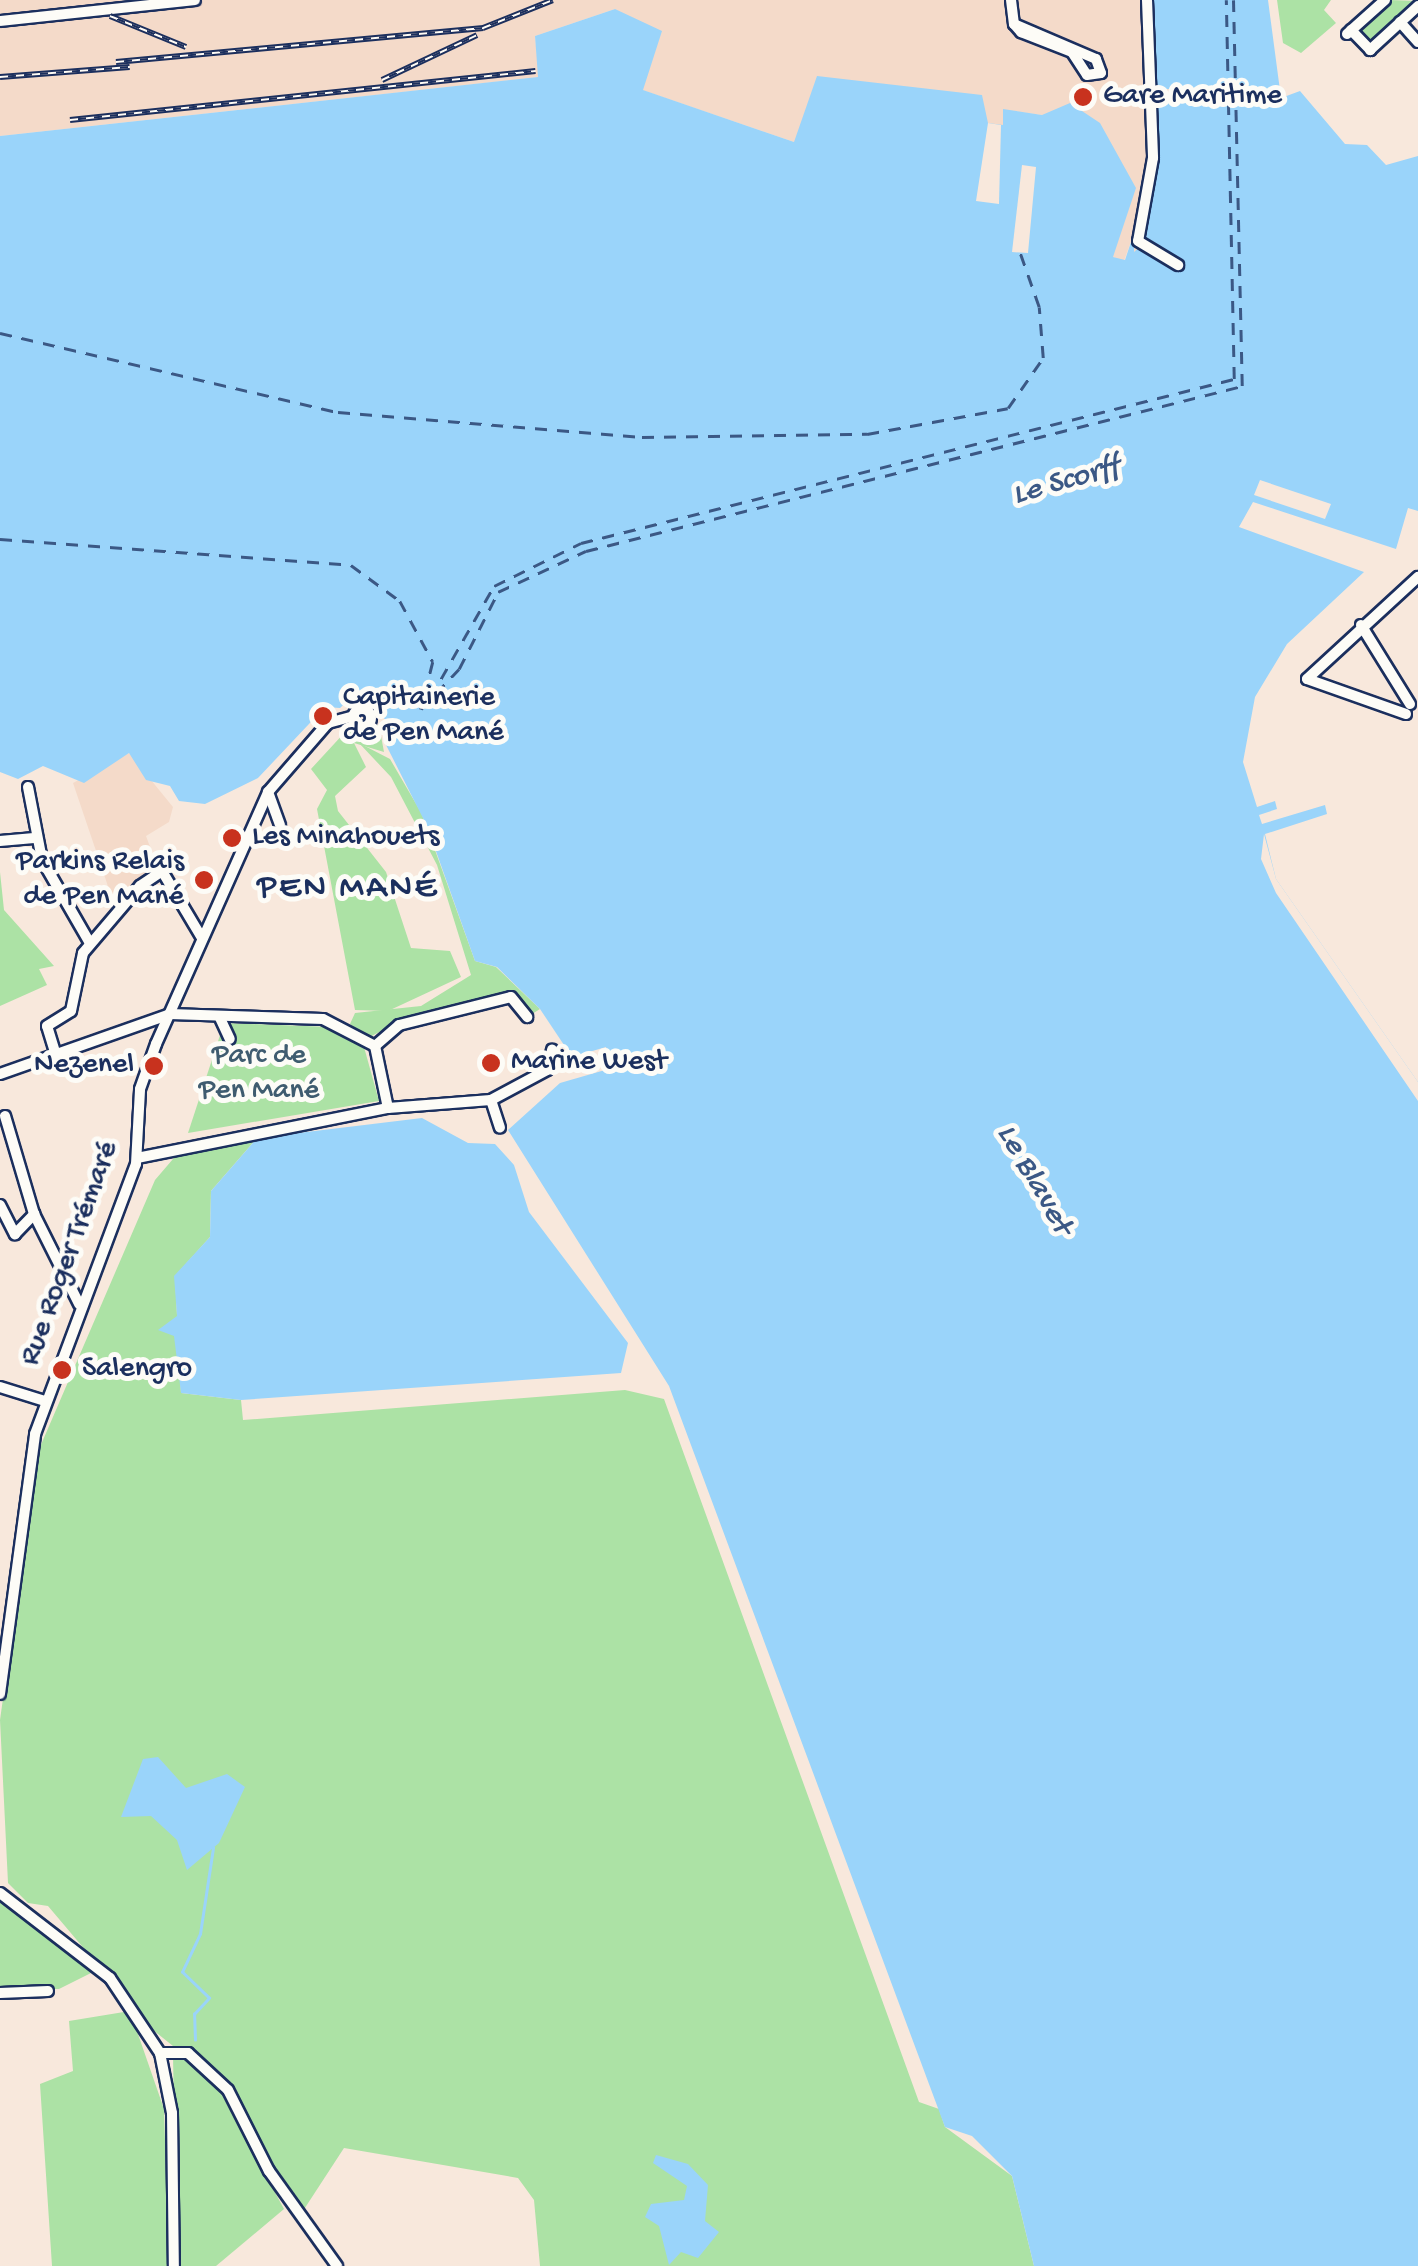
<!DOCTYPE html>
<meta charset="utf-8">
<style>
body{margin:0}
#map{position:relative;width:1418px;height:2266px;overflow:hidden;background:#f8e8dc;font-family:"Gochi Hand",sans-serif}
div>[style]{position:absolute}
.built>*{inset:0;background:#f4dac9}
.green>*{inset:0;background:#ace2a5}
.water>*{inset:0;background:#9ad4fa}
.pier>*{inset:0;background:#f8e8dc}
.stream>*{height:2.5px;margin:-1.25px;padding:0 1.25px;transform-origin:1.25px;border-radius:1.25px;background:#9ad4fa}
.ferry>*{height:2.5px;margin-top:-1.25px;transform-origin:0;background:repeating-linear-gradient(90deg,#3b5885 0 12px,transparent 0 22px)}
.roads{filter:drop-shadow(2px 0 #1b2f5e) drop-shadow(-2px 0 #1b2f5e) drop-shadow(0 2px #1b2f5e) drop-shadow(0 -2px #1b2f5e)}
.minor>*{height:10px;margin:-5px;padding:0 5px;transform-origin:5px;border-radius:5px;background:#fdfcf7}
.minor>.ring{margin:-5px;padding:0;box-sizing:content-box;background:none;border:10px solid #fdfcf7;border-radius:50%}
.rail>*{height:6px;margin-top:-3px;transform-origin:0;background:repeating-linear-gradient(90deg,#fdfcf7 0 8px,#1b2f5e 0 16px);box-sizing:border-box;border-block:2px solid #1b2f5e}
.dots>*{width:28px;height:28px;translate:-50% -50%;box-sizing:border-box;border:5px solid #fdfcf7;border-radius:50%}
span{translate:-50% -50%;white-space:nowrap;text-align:center;line-height:1.15;-webkit-text-stroke:10px #fdfcf7;paint-order:stroke}
.poi-label{font-size:30px;color:#1b2f5e}
.left{translate:0 -50%;text-align:left}
.right{translate:-100% -50%;text-align:right}
.park-label{font-size:30px;color:#3f5c70}
.street-label{font-size:30px;color:#1b2f5e}
.water-label{font-size:32px;color:#3b5885;font-style:italic}
.quarter-label{font-size:35px;color:#1b2f5e;letter-spacing:2.5px}
</style>
<div id="map">
<div class="built">
<i style="clip-path:polygon(0 0,1152px 0,1155px 89px,1200px 88px,1157px 161px,1144px 235px,1184px 267px,1134px 252px,1135px 230px,1124px 261px,1113px 257px,1042px 115px,1004px 110px,1004px 125px,794px 142px,642px 90px,615px 9px,535px 36px,539px 77px,0 136px)"></i>
<i style="clip-path:polygon(129px 753px,173px 807px,169px 822px,146px 836px,159px 871px,115px 907px,73px 783px)"></i>
</div>
<div class="green">
<i style="clip-path:polygon(1277px 0,1331px 0,1324px 10px,1336px 23px,1301px 53px,1283px 43px)"></i>
<i style="clip-path:polygon(1389px 0,1418px 1px,1369px 45px,1356px 30px)"></i>
<i style="clip-path:polygon(379px 725px,384px 752px,354px 743px,366px 767px,335px 796px,338px 811px,386px 872px,411px 948px,450px 951px,461px 977px,388px 1011px,355px 1010px,317px 809px,327px 790px,311px 769px,346px 731px)"></i>
<i style="clip-path:polygon(359px 743px,390px 759px,422px 814px,475px 961px,496px 967px,540px 1009px,529px 1016px,511px 994px,398px 1022px,368px 1038px,350px 1024px,355px 1013px,421px 1006px,471px 975px,437px 865px,391px 777px)"></i>
<i style="clip-path:polygon(0 872px,4px 910px,54px 966px,39px 969px,47px 985px,0 1006px)"></i>
<i style="clip-path:polygon(224px 1023px,331px 1027px,364px 1047px,379px 1101px,188px 1133px)"></i>
<i style="clip-path:polygon(257px 1138px,211px 1191px,210px 1237px,175px 1276px,181px 1393px,241px 1400px,243px 1420px,625px 1390px,664px 1399px,919px 2102px,939px 2109px,945px 2127px,1012px 2176px,1034px 2266px,540px 2266px,534px 2200px,518px 2178px,344px 2148px,299px 2217px,228px 2090px,153px 2030px,48px 1906px,28px 1903px,8px 1883px,0 1720px,37px 1454px,155px 1180px,179px 1152px)"></i>
<i style="clip-path:polygon(0 1898px,95px 1971px,59px 1989px,0 1989px)"></i>
<i style="clip-path:polygon(130px 2011px,164px 2109px,169px 2266px,52px 2266px,40px 2084px,73px 2071px,69px 2021px)"></i>
<i style="clip-path:polygon(173px 2056px,187px 2058px,221px 2093px,284px 2209px,216px 2266px,177px 2266px)"></i>
</div>
<div class="water">
<i style="clip-path:polygon(1152px 0,1268px 0,1281px 98px,1300px 91px,1345px 144px,1367px 145px,1386px 165px,1418px 156px,1418px 511px,1408px 508px,1396px 549px,1253px 502px,1239px 527px,1364px 572px,1287px 644px,1255px 697px,1243px 762px,1257px 807px,1275px 801px,1277px 809px,1259px 815px,1262px 824px,1325px 805px,1327px 814px,1265px 834px,1276px 879px,1418px 1082px,1418px 2266px,1034px 2266px,1012px 2176px,972px 2136px,945px 2127px,669px 1386px,508px 1130px,560px 1083px,612px 1068px,606px 1047px,572px 1057px,540px 1009px,497px 967px,475px 961px,427px 826px,383px 739px,387px 721px,356px 693px,340px 708px,325px 707px,258px 778px,205px 804px,179px 801px,170px 786px,146px 780px,129px 753px,84px 783px,43px 766px,18px 779px,0 772px,0 136px,538px 77px,535px 36px,615px 9px,662px 31px,643px 90px,794px 142px,817px 76px,982px 95px,988px 123px,1003px 125px,1003px 109px,1042px 115px,1070px 103px,1100px 123px,1136px 188px,1113px 257px,1125px 260px,1135px 230px,1134px 252px,1142px 245px,1180px 271px,1182px 263px,1144px 242px,1156px 98px,1199px 97px,1200px 89px,1155px 89px)"></i>
<i style="clip-path:polygon(422px 1118px,468px 1143px,495px 1144px,514px 1165px,529px 1212px,628px 1343px,621px 1373px,241px 1400px,181px 1393px,174px 1336px,158px 1330px,177px 1316px,174px 1276px,210px 1237px,211px 1191px,257px 1138px)"></i>
<i style="clip-path:polygon(158px 1757px,186px 1788px,227px 1774px,245px 1787px,219px 1843px,187px 1870px,177px 1840px,151px 1816px,121px 1817px,143px 1759px)"></i>
<i style="clip-path:polygon(656px 2155px,688px 2164px,708px 2185px,705px 2221px,719px 2232px,698px 2258px,681px 2252px,669px 2265px,659px 2226px,645px 2217px,651px 2204px,684px 2200px,687px 2186px,653px 2163px)"></i>
</div>
<div class="pier">
<i style="clip-path:polygon(988px 123px,1001px 125px,999px 204px,976px 201px)"></i>
<i style="clip-path:polygon(1022px 165px,1036px 167px,1028px 253px,1012px 252px)"></i>
<i style="clip-path:polygon(1260px 480px,1331px 504px,1325px 519px,1254px 495px)"></i>
<i style="clip-path:polygon(1264px 834px,1276px 879px,1418px 1082px,1418px 1101px,1276px 893px,1261px 859px)"></i>
</div>
<div class="stream">
<i style="left:195px;top:2040px;width:26px;rotate:-92deg"></i>
<i style="left:194px;top:2014px;width:22px;rotate:-47deg"></i>
<i style="left:209px;top:1998px;width:37px;rotate:-136deg"></i>
<i style="left:182px;top:1972px;width:42px;rotate:-64.7deg"></i>
<i style="left:200px;top:1934px;width:87px;rotate:-81.4deg"></i>
</div>
<div class="ferry">
<i style="left:0;top:333px;width:347px;rotate:13.2deg"></i>
<i style="left:338px;top:412px;width:305px;rotate:4.7deg"></i>
<i style="left:642px;top:437px;width:225px;rotate:-0.8deg"></i>
<i style="left:867px;top:434px;width:143px;rotate:-10.4deg"></i>
<i style="left:1008px;top:408px;width:61px;rotate:-55deg"></i>
<i style="left:1043px;top:358px;width:51px;rotate:-94.5deg"></i>
<i style="left:1039px;top:307px;width:57px;rotate:-109.4deg"></i>
<i style="left:0;top:539px;width:352px;rotate:4.2deg"></i>
<i style="left:351px;top:565px;width:61px;rotate:36.3deg"></i>
<i style="left:400px;top:601px;width:69px;rotate:61.6deg"></i>
<i style="left:433px;top:662px;width:49px;rotate:104.3deg"></i>
<i style="left:421px;top:709px;width:55px;rotate:-46.5deg"></i>
<i style="left:459px;top:669px;width:86px;rotate:-63.1deg"></i>
<i style="left:498px;top:592px;width:97px;rotate:-25deg"></i>
<i style="left:586px;top:551px;width:676px;rotate:-14.12deg"></i>
<i style="left:1242px;top:386px;width:386px;rotate:-91.3deg"></i>
<i style="left:430px;top:698px;width:129px;rotate:-60.3deg"></i>
<i style="left:494px;top:586px;width:97px;rotate:-26.3deg"></i>
<i style="left:581px;top:543px;width:673px;rotate:-14.1deg"></i>
<i style="left:1234px;top:379px;width:379px;rotate:-91.2deg"></i>
</div>
<div class="roads">
<div class="minor">
<i style="left:1011px;top:0;width:24px;rotate:83deg"></i>
<i style="left:1014px;top:24px;width:11px;rotate:49deg"></i>
<i style="left:1021px;top:32px;width:55px;rotate:21.4deg"></i>
<i style="left:1072px;top:52px;width:27px;rotate:57deg"></i>
<i style="left:1087px;top:75px;width:14px;rotate:-8deg"></i>
<i style="left:1101px;top:73px;width:15px;rotate:-110deg"></i>
<i style="left:1096px;top:59px;width:89px;rotate:-156.9deg"></i>
<i style="left:1147px;top:0;width:158px;rotate:87.8deg"></i>
<i style="left:1153px;top:158px;width:84px;rotate:100.2deg"></i>
<i style="left:1138px;top:241px;width:47px;rotate:31deg"></i>
<i style="left:0;top:21px;width:196px;rotate:-6.1deg"></i>
<i style="left:1400px;top:22px;width:27px;rotate:48deg"></i>
<i style="left:1351px;top:30px;width:28px;rotate:46deg"></i>
<i style="left:1370px;top:50px;width:65px;rotate:-42.5deg"></i>
<i style="left:1347px;top:34px;width:51px;rotate:-41.8deg"></i>
<i style="left:1361px;top:625px;width:93px;rotate:58.2deg"></i>
<i class="ring" style="left:353px;top:709px;width:8px;height:8px"></i>
<i style="left:1406px;top:714px;width:105px;rotate:-160.5deg"></i>
<i style="left:1307px;top:679px;width:151px;rotate:-42.6deg"></i>
<i style="left:28px;top:787px;width:74px;rotate:79.1deg"></i>
<i style="left:42px;top:860px;width:96px;rotate:60deg"></i>
<i style="left:268px;top:792px;width:35px;rotate:70deg"></i>
<i style="left:0;top:841px;width:37px;rotate:-5deg"></i>
<i style="left:220px;top:1018px;width:23px;rotate:65deg"></i>
<i style="left:375px;top:1046px;width:32px;rotate:-41deg"></i>
<i style="left:399px;top:1025px;width:115px;rotate:-14deg"></i>
<i style="left:511px;top:997px;width:26px;rotate:51deg"></i>
<i style="left:55px;top:1052px;width:27px;rotate:-107deg"></i>
<i style="left:47px;top:1026px;width:28px;rotate:-32deg"></i>
<i style="left:71px;top:1011px;width:59px;rotate:-78.3deg"></i>
<i style="left:83px;top:953px;width:88px;rotate:-49.6deg"></i>
<i style="left:140px;top:886px;width:27px;rotate:-34deg"></i>
<i style="left:162px;top:871px;width:78px;rotate:59.2deg"></i>
<i style="left:0;top:1074px;width:180px;rotate:-19.4deg"></i>
<i style="left:170px;top:1014px;width:153px;rotate:1.9deg"></i>
<i style="left:323px;top:1019px;width:59px;rotate:27.4deg"></i>
<i style="left:375px;top:1046px;width:63px;rotate:78.2deg"></i>
<i style="left:491px;top:1100px;width:29px;rotate:72deg"></i>
<i style="left:5px;top:1116px;width:102px;rotate:73.5deg"></i>
<i style="left:34px;top:1214px;width:101px;rotate:63.4deg"></i>
<i style="left:137px;top:1158px;width:256px;rotate:-11.3deg"></i>
<i style="left:388px;top:1108px;width:103px;rotate:-4.4deg"></i>
<i style="left:491px;top:1100px;width:64px;rotate:-28.2deg"></i>
<i style="left:547px;top:1070px;width:21px;rotate:-76deg"></i>
<i style="left:0;top:1205px;width:33px;rotate:63deg"></i>
<i style="left:15px;top:1234px;width:28px;rotate:-46deg"></i>
<i style="left:0;top:1387px;width:47px;rotate:17.3deg"></i>
<i style="left:0;top:1694px;width:262px;rotate:-82.3deg"></i>
<i style="left:35px;top:1434px;width:288px;rotate:-69.5deg"></i>
<i style="left:136px;top:1164px;width:75px;rotate:-86.9deg"></i>
<i style="left:140px;top:1089px;width:48px;rotate:-70.4deg"></i>
<i style="left:156px;top:1044px;width:276px;rotate:-66deg"></i>
<i style="left:268px;top:792px;width:91px;rotate:-49deg"></i>
<i style="left:328px;top:723px;width:27px;rotate:-15deg"></i>
<i style="left:0;top:1893px;width:139px;rotate:37.7deg"></i>
<i style="left:110px;top:1978px;width:90px;rotate:56.3deg"></i>
<i style="left:160px;top:2053px;width:61px;rotate:78.7deg"></i>
<i style="left:172px;top:2113px;width:153px;rotate:89.3deg"></i>
<i style="left:0;top:1993px;width:48px;rotate:-2.4deg"></i>
<i style="left:160px;top:2053px;width:28px"></i>
<i style="left:188px;top:2053px;width:54px;rotate:42.8deg"></i>
<i style="left:228px;top:2090px;width:91px;rotate:63.2deg"></i>
<i style="left:269px;top:2171px;width:117px;rotate:54.4deg"></i>
</div>
</div>
<div class="rail">
<i style="left:110px;top:16px;width:82px;rotate:22.2deg"></i>
<i style="left:116px;top:62px;width:369px;rotate:-5.3deg"></i>
<i style="left:483px;top:28px;width:75px;rotate:-21.8deg"></i>
<i style="left:0;top:77px;width:130px;rotate:-4.4deg"></i>
<i style="left:382px;top:80px;width:105px;rotate:-25.3deg"></i>
<i style="left:70px;top:120px;width:468px;rotate:-6deg"></i>
</div>
<div class="dots">
<i style="left:1083px;top:97px;background:#c8321e"></i>
<i style="left:323px;top:716px;background:#c8321e"></i>
<i style="left:232px;top:838px;background:#c8321e"></i>
<i style="left:204px;top:880px;background:#c8321e"></i>
<i style="left:491px;top:1063px;background:#c8321e"></i>
<i style="left:154px;top:1066px;background:#c8321e"></i>
<i style="left:62px;top:1370px;background:#c8321e"></i>
</div>
<div class="poi-label">
<span class="left" style="left:1103px;top:97px">Gare Maritime</span>
<span class="left" style="left:343px;top:716px">Capitainerie<br>de Pen Mané</span>
<span class="left" style="left:252px;top:838px">Les Minahouets</span>
<span class="right" style="left:184px;top:880px">Parkins Relais<br>de Pen Mané</span>
<span class="left" style="left:511px;top:1063px">Marine West</span>
<span class="right" style="left:134px;top:1066px">Nezenel</span>
<span class="left" style="left:82px;top:1370px">Salengro</span>
</div>
<div class="park-label">
<span style="left:259px;top:1074px">Parc de<br>Pen Mané</span>
</div>
<div class="street-label">
<span style="left:71px;top:1254px;rotate:-70deg">Rue Roger Trémaré</span>
</div>
<div class="water-label">
<span style="left:1066px;top:482px;rotate:-16deg">Le Scorff</span>
<span style="left:1033px;top:1180px;rotate:60deg">Le Blavet</span>
</div>
<div class="quarter-label">
<span style="left:348px;top:889px">PEN MANÉ</span>
</div>
</div>
